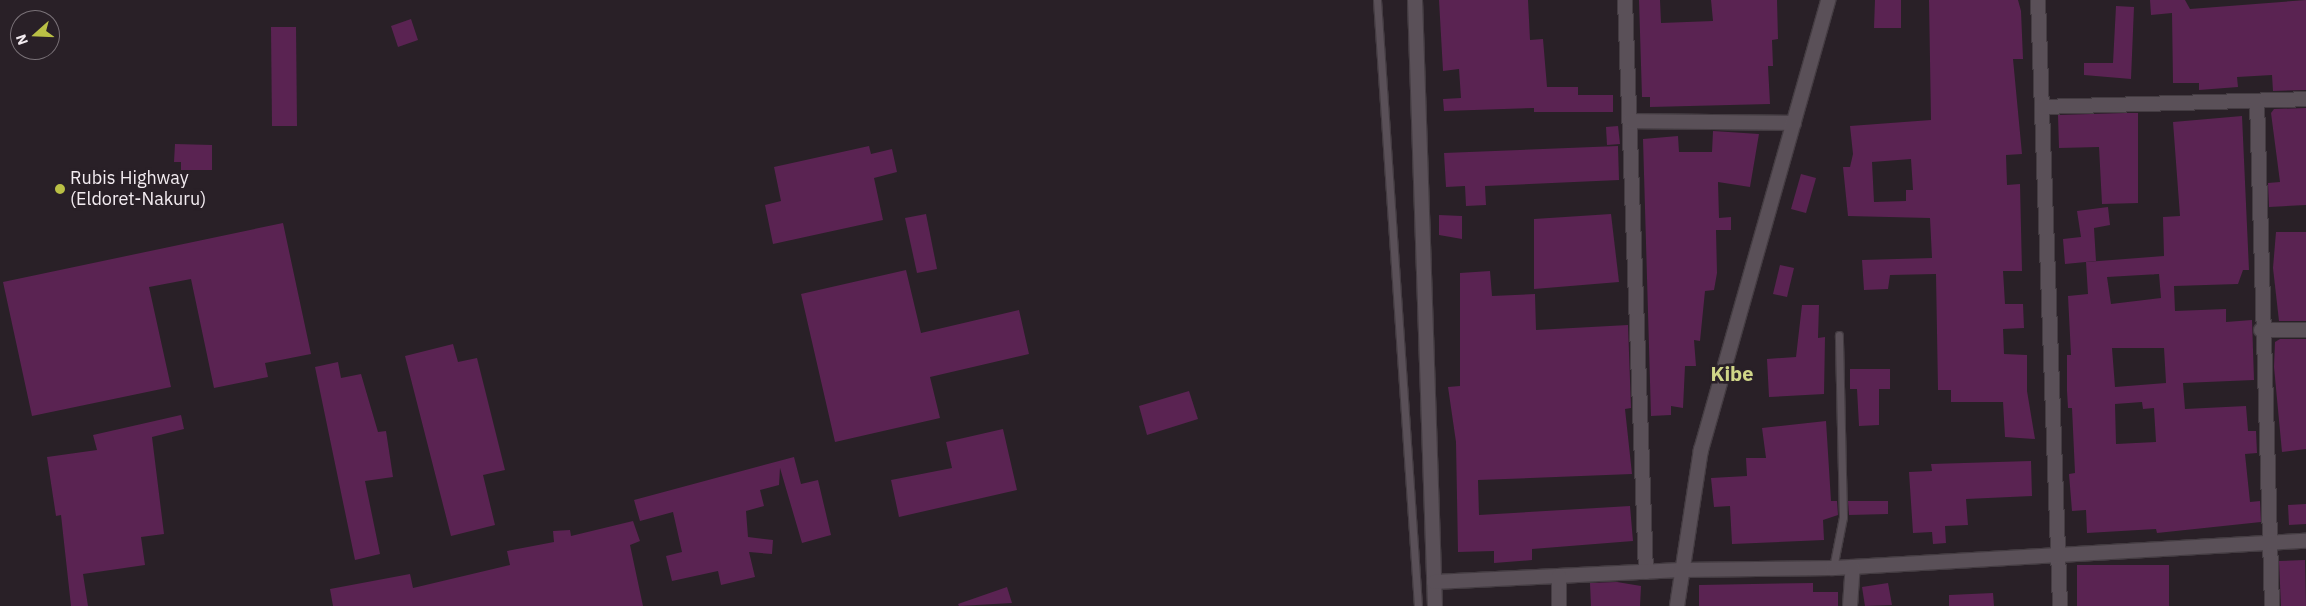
<!DOCTYPE html>
<style>
body{margin:0}
#map{position:relative;width:2306px;height:606px;overflow:hidden;background:#292027;font-family:"IBM Plex Sans",sans-serif}
div>[style]{position:absolute}
.building>*{inset:0;background:#5a2352}
.roads{filter:drop-shadow(1px 0 #443c42) drop-shadow(-1px 0 #443c42) drop-shadow(0 1px #443c42) drop-shadow(0 -1px #443c42)}
.service>*{height:7px;margin:-3.5px;padding:0 3.5px;transform-origin:3.5px;border-radius:3.5px;background:#5a5058}
.minor>*{height:14px;margin:-7px;padding:0 7px;transform-origin:7px;border-radius:7px;background:#5a5058}
.dots>*{width:14px;height:14px;translate:-50% -50%;box-sizing:border-box;border:2px solid #292027;border-radius:50%}
span{translate:-50% -50%;white-space:nowrap;text-align:center;line-height:1.15;-webkit-text-stroke:5px #292027;paint-order:stroke}
.poi-label{font-size:18px;color:#f3ecf1}
.left{translate:0 -50%;text-align:left}
.quarter-label{font-size:20px;color:#d0d688;font-weight:700}
.north{position:absolute;left:10px;top:10px;width:50px;height:50px;box-sizing:border-box;background:#292027;border:1px solid #7a7278;border-radius:50%;rotate:250deg;font-size:14px;font-weight:700;line-height:20px;text-align:center;color:#f3ecf1}
.north::after{content:'';display:block;margin:auto;width:18px;height:22px;background:#bac045;clip-path:polygon(50% 0,100% 100%,50% 72%,0 100%)}
</style>
<div id="map">
<div class="building">
<i style="clip-path:polygon(1439px 0,1528px 0,1530px 40px,1543px 39px,1547px 87px,1578px 87px,1578px 95px,1613px 95px,1613px 112px,1534px 112px,1534px 108px,1444px 111px,1443px 99px,1461px 98px,1459px 69px,1443px 71px)"></i>
<i style="clip-path:polygon(1639px 0,1660px 0,1661px 23px,1713px 21px,1711px 0,1777px 0,1778px 39px,1772px 40px,1773px 66px,1768px 66px,1770px 104px,1650px 107px,1650px 97px,1642px 97px)"></i>
<i style="clip-path:polygon(1875px 0,1901px 0,1901px 28px,1874px 28px)"></i>
<i style="clip-path:polygon(evenodd,1929px 0,2018px 0,2021px 11px,2023px 59px,2013px 59px,2022px 154px,2006px 155px,2007px 185px,2020px 184px,2022px 271px,2003px 271px,2005px 304px,2023px 304px,2024px 328px,2003px 329px,2004px 354px,2027px 355px,2027px 391px,2035px 439px,2005px 437px,2003px 402px,1951px 402px,1951px 390px,1938px 390px,1936px 274px,1890px 275px,1888px 289px,1864px 290px,1862px 260px,1932px 258px,1930px 218px,1848px 216px,1843px 167px,1850px 167px,1853px 154px,1850px 126px,1931px 120px,1929px 0,1911px 159px,1913px 190px,1906px 190px,1906px 201px,1874px 202px,1872px 162px,1911px 159px)"></i>
<i style="clip-path:polygon(2150px 0,2185px 0,2190px 9px,2306px 0,2306px 90px,2273px 91px,2272px 75px,2237px 77px,2238px 87px,2199px 90px,2199px 83px,2173px 83px,2172px 13px,2151px 15px)"></i>
<i style="clip-path:polygon(2116px 6px,2134px 7px,2131px 79px,2084px 75px,2084px 63px,2113px 63px)"></i>
<i style="clip-path:polygon(411px 19px,418px 40px,398px 47px,391px 26px)"></i>
<i style="clip-path:polygon(271px 27px,296px 27px,297px 126px,272px 126px)"></i>
<i style="clip-path:polygon(2306px 108px,2306px 205px,2269px 207px,2268px 183px,2280px 182px,2271px 113px,2274px 109px)"></i>
<i style="clip-path:polygon(2125px 113px,2138px 113px,2138px 203px,2102px 204px,2099px 147px,2059px 148px,2058px 115px)"></i>
<i style="clip-path:polygon(evenodd,2242px 116px,2249px 270px,2243px 270px,2238px 284px,2174px 286px,2175px 311px,2226px 309px,2226px 322px,2252px 320px,2254px 380px,2183px 383px,2185px 409px,2246px 406px,2248px 431px,2256px 431px,2257px 453px,2245px 454px,2250px 502px,2260px 501px,2261px 522px,2157px 533px,2156px 529px,2087px 533px,2086px 510px,2072px 511px,2069px 474px,2075px 473px,2072px 408px,2068px 408px,2067px 391px,2067px 355px,2071px 355px,2068px 296px,2088px 294px,2086px 262px,2164px 256px,2163px 217px,2180px 216px,2173px 122px,2242px 116px,2159px 274px,2161px 298px,2111px 304px,2107px 277px,2159px 274px,2242px 116px,2112px 348px,2164px 348px,2166px 383px,2115px 387px,2112px 348px,2242px 116px,2142px 402px,2143px 409px,2154px 408px,2156px 442px,2116px 444px,2115px 404px,2142px 402px)"></i>
<i style="clip-path:polygon(1618px 126px,1620px 144px,1607px 145px,1606px 127px)"></i>
<i style="clip-path:polygon(1713px 131px,1759px 134px,1750px 187px,1718px 182px,1719px 218px,1731px 217px,1731px 230px,1716px 230px,1717px 273px,1714px 290px,1705px 291px,1700px 341px,1694px 340px,1696px 366px,1685px 366px,1683px 408px,1671px 406px,1671px 415px,1651px 416px,1643px 139px,1678px 136px,1679px 152px,1712px 152px)"></i>
<i style="clip-path:polygon(175px 144px,212px 145px,212px 170px,181px 170px,181px 162px,174px 162px)"></i>
<i style="clip-path:polygon(869px 146px,871px 154px,892px 149px,897px 172px,874px 178px,883px 220px,773px 244px,765px 205px,781px 201px,774px 167px)"></i>
<i style="clip-path:polygon(1618px 146px,1619px 180px,1485px 186px,1486px 205px,1466px 206px,1465px 186px,1446px 187px,1444px 153px)"></i>
<i style="clip-path:polygon(1801px 174px,1816px 178px,1806px 213px,1791px 209px)"></i>
<i style="clip-path:polygon(2108px 207px,2110px 225px,2094px 228px,2096px 261px,2065px 264px,2063px 239px,2081px 237px,2077px 211px)"></i>
<i style="clip-path:polygon(926px 214px,937px 269px,917px 273px,905px 218px)"></i>
<i style="clip-path:polygon(1611px 214px,1619px 282px,1534px 289px,1534px 219px)"></i>
<i style="clip-path:polygon(1439px 215px,1462px 216px,1462px 239px,1439px 235px)"></i>
<i style="clip-path:polygon(283px 223px,311px 354px,265px 363px,268px 377px,214px 388px,191px 279px,149px 287px,171px 387px,32px 416px,3px 282px)"></i>
<i style="clip-path:polygon(2276px 232px,2306px 232px,2306px 321px,2279px 321px,2273px 268px)"></i>
<i style="clip-path:polygon(1780px 265px,1794px 268px,1787px 297px,1773px 294px)"></i>
<i style="clip-path:polygon(906px 270px,921px 333px,1019px 310px,1029px 354px,930px 377px,940px 418px,835px 442px,801px 294px)"></i>
<i style="clip-path:polygon(1490px 271px,1492px 296px,1535px 294px,1536px 330px,1628px 325px,1631px 408px,1625px 409px,1632px 474px,1478px 480px,1479px 515px,1630px 506px,1633px 541px,1532px 549px,1532px 560px,1494px 563px,1494px 551px,1458px 552px,1456px 442px,1448px 387px,1460px 386px,1460px 273px)"></i>
<i style="clip-path:polygon(1802px 305px,1819px 305px,1818px 338px,1825px 337px,1824px 394px,1769px 397px,1767px 359px,1796px 357px)"></i>
<i style="clip-path:polygon(2280px 339px,2306px 339px,2306px 449px,2282px 452px,2274px 367px,2275px 342px)"></i>
<i style="clip-path:polygon(453px 344px,458px 362px,477px 358px,505px 470px,483px 475px,495px 525px,451px 536px,405px 356px)"></i>
<i style="clip-path:polygon(338px 362px,341px 378px,361px 374px,378px 432px,386px 431px,393px 477px,365px 481px,380px 554px,355px 560px,315px 367px)"></i>
<i style="clip-path:polygon(1850px 369px,1890px 369px,1890px 389px,1879px 389px,1879px 425px,1859px 426px,1857px 389px,1850px 389px)"></i>
<i style="clip-path:polygon(1189px 391px,1198px 419px,1147px 435px,1139px 406px)"></i>
<i style="clip-path:polygon(181px 415px,184px 429px,152px 437px,164px 534px,141px 537px,145px 565px,83px 574px,88px 606px,71px 606px,61px 515px,56px 516px,47px 457px,97px 450px,93px 435px)"></i>
<i style="clip-path:polygon(1826px 421px,1831px 501px,1837px 501px,1838px 515px,1823px 520px,1824px 540px,1732px 544px,1730px 506px,1714px 507px,1711px 478px,1747px 476px,1746px 458px,1766px 458px,1762px 428px)"></i>
<i style="clip-path:polygon(1003px 429px,1017px 490px,899px 517px,891px 480px,952px 468px,946px 442px)"></i>
<i style="clip-path:polygon(794px 457px,801px 484px,818px 480px,831px 535px,802px 543px,780px 468px,779px 485px,760px 490px,764px 506px,746px 511px,748px 537px,773px 540px,772px 554px,749px 552px,755px 577px,721px 585px,718px 571px,672px 581px,666px 556px,682px 552px,673px 512px,640px 521px,634px 500px)"></i>
<i style="clip-path:polygon(2031px 461px,2032px 496px,1966px 499px,1968px 525px,1945px 526px,1946px 543px,1933px 544px,1932px 532px,1913px 533px,1909px 472px,1932px 471px,1931px 464px)"></i>
<i style="clip-path:polygon(1848px 501px,1888px 501px,1888px 514px,1849px 515px)"></i>
<i style="clip-path:polygon(2306px 504px,2306px 524px,2289px 525px,2288px 505px)"></i>
<i style="clip-path:polygon(633px 521px,640px 541px,630px 545px,643px 606px,333px 606px,330px 589px,410px 574px,413px 588px,510px 565px,507px 551px,554px 542px,553px 531px,570px 530px,571px 536px)"></i>
<i style="clip-path:polygon(2305px 560px,2306px 606px,2281px 606px,2279px 561px)"></i>
<i style="clip-path:polygon(2077px 565px,2169px 565px,2169px 606px,2077px 606px)"></i>
<i style="clip-path:polygon(1617px 582px,1641px 586px,1640px 606px,1591px 606px,1590px 583px)"></i>
<i style="clip-path:polygon(1813px 583px,1813px 592px,1838px 592px,1838px 606px,1699px 606px,1699px 585px)"></i>
<i style="clip-path:polygon(1888px 583px,1892px 605px,1865px 606px,1862px 587px)"></i>
<i style="clip-path:polygon(1007px 587px,1012px 603px,959px 606px,958px 604px)"></i>
<i style="clip-path:polygon(1993px 593px,1994px 606px,1949px 606px,1949px 595px)"></i>
</div>
<div class="roads">
<div class="service">
<i style="left:1377px;top:0;width:607px;rotate:86.13deg"></i>
<i style="left:1833px;top:568px;width:52px;rotate:-78.9deg"></i>
<i style="left:1843px;top:517px;width:182px;rotate:-91.3deg"></i>
</div>
<div class="minor">
<i style="left:1415px;top:0;width:606px;rotate:88.11deg"></i>
<i style="left:1625px;top:0;width:572px;rotate:87.9deg"></i>
<i style="left:2038px;top:0;width:606px;rotate:87.92deg"></i>
<i style="left:2257px;top:101px;width:505px;rotate:88.3deg"></i>
<i style="left:2042px;top:107px;width:264px;rotate:-1.7deg"></i>
<i style="left:1630px;top:121px;width:164px;rotate:0.7deg"></i>
<i style="left:2261px;top:330px;width:45px"></i>
<i style="left:1434px;top:582px;width:247px;rotate:-2.8deg"></i>
<i style="left:1681px;top:570px;width:152px;rotate:-0.8deg"></i>
<i style="left:1833px;top:568px;width:474px;rotate:-3.3deg"></i>
<i style="left:1559px;top:606px;width:30px;rotate:-90deg"></i>
<i style="left:1677px;top:606px;width:158px;rotate:-81.3deg"></i>
<i style="left:1701px;top:450px;width:468px;rotate:-74.2deg"></i>
<i style="left:1850px;top:606px;width:39px;rotate:-86deg"></i>
</div>
</div>
<div class="dots">
<i style="left:60px;top:189px;background:#bac045"></i>
</div>
<div class="poi-label">
<span class="left" style="left:70px;top:189px">Rubis Highway<br>(Eldoret-Nakuru)</span>
</div>
<div class="quarter-label">
<span style="left:1732px;top:373px">Kibe</span>
</div>
<div class="north">N</div>
</div>
